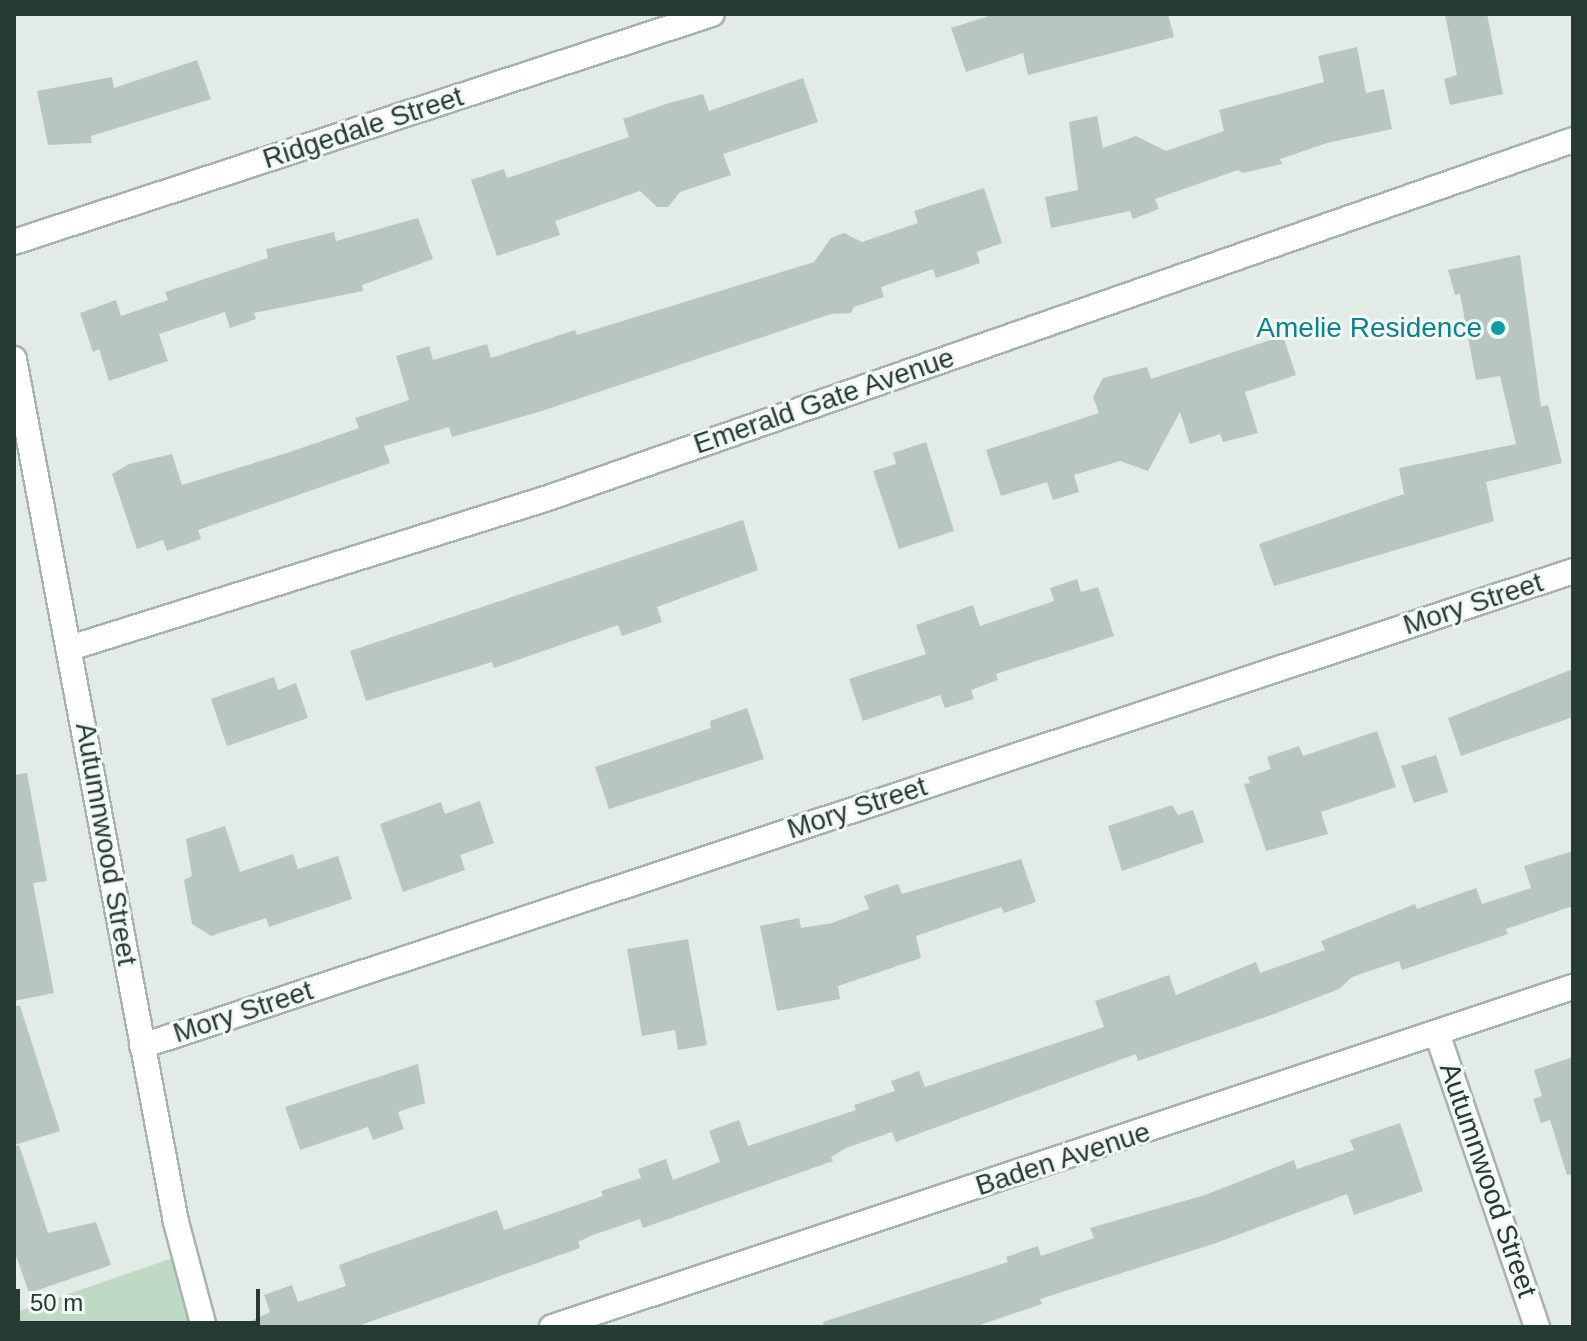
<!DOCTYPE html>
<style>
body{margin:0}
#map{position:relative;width:1587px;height:1341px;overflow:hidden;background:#e3ebe7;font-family:Arial,sans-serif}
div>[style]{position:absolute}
.green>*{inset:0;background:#bedac5}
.building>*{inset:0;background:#b8c6c0}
.roads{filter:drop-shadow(2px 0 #a6b3ae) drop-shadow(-2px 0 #a6b3ae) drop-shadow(0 2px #a6b3ae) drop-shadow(0 -2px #a6b3ae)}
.minor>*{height:24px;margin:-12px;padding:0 12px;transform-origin:12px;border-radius:12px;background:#fff}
.dots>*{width:22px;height:22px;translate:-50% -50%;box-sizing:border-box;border:4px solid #f3f8f5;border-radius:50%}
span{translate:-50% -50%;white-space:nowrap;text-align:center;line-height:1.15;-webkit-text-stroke:6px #f3f8f5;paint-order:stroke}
.street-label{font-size:28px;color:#243b34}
.culture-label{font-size:28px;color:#0d838f}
.right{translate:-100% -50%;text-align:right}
.frame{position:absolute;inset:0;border:16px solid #243b34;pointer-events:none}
.scale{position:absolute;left:16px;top:1289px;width:244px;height:36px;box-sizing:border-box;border:4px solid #243b34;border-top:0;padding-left:10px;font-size:24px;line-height:28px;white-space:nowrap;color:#243b34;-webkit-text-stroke:6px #f3f8f5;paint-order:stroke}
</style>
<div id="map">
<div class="green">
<i style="clip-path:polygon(181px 1255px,202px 1327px,14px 1327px,14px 1313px)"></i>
</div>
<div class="building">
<i style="clip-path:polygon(995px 14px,1168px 14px,1174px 37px,1028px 75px,1023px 53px,966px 72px,951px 28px)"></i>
<i style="clip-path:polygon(1445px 14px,1487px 14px,1503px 94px,1450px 105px,1444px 79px,1457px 75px)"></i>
<i style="clip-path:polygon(1357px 47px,1366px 93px,1384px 89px,1392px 129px,1327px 143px,1280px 159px,1282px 164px,1243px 173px,1238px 170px,1155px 199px,1159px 209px,1133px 219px,1130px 211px,1051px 228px,1045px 197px,1078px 190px,1069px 122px,1097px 116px,1103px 148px,1136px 136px,1166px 151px,1224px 131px,1219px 110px,1324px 82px,1318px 56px)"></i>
<i style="clip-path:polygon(197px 60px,211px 99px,91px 136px,92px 143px,48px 145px,37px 91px,112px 77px,114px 88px)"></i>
<i style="clip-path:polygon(803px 78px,818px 122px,723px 154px,731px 175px,680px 192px,668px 207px,657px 207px,640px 191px,555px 221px,560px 235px,497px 256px,471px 180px,504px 169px,507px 178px,629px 137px,623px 119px,669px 103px,703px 94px,709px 111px)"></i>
<i style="clip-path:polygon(984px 188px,1002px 243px,977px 252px,980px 263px,936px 278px,933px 269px,881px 287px,884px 297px,854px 307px,851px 313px,831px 314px,542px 411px,452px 437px,449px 427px,384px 446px,390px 463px,198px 530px,201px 539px,167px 551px,163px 540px,137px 549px,112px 474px,129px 464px,172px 454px,182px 485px,287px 453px,359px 428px,355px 418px,409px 400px,396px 356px,429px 346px,433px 360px,487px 344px,491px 358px,575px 330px,577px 335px,814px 262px,831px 238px,844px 233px,862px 242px,918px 223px,914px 211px)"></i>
<i style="clip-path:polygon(418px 218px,433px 259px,362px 285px,363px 291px,254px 313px,256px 319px,230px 328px,225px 312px,159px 334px,168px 361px,109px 381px,99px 349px,93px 352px,80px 313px,116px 300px,121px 316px,168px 300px,165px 292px,268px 258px,266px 249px,334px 232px,336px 241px)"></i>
<i style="clip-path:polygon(1520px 255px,1541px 407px,1548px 405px,1562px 463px,1486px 482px,1494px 521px,1274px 586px,1259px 544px,1404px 494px,1399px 468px,1516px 444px,1500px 376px,1476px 380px,1460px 294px,1455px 295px,1448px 270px)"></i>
<i style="clip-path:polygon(1283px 336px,1296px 375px,1245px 392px,1258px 433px,1223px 442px,1220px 434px,1190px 444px,1180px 412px,1148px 471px,1120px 461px,1074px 475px,1079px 492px,1053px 500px,1047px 482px,1001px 496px,986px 450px,1099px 413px,1093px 397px,1103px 378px,1147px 367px,1151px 379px)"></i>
<i style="clip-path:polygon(926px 442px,954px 531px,899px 549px,873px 471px,896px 464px,893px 453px)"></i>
<i style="clip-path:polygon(743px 520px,758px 570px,657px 607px,662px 622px,622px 636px,618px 625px,494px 668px,492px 662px,366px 701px,350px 651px)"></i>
<i style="clip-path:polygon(1077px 579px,1081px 592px,1098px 587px,1114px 636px,996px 674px,998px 680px,971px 690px,974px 699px,945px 708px,940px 695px,863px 721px,849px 679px,926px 654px,916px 625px,973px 605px,980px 626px,1054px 601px,1050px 588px)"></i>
<i style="clip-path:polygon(1573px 669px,1573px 717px,1461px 756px,1448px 718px)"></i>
<i style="clip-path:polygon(274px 677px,278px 690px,296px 683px,308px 718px,227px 746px,211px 699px)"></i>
<i style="clip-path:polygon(747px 708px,764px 759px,609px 809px,595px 767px,711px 728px,710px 721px)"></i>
<i style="clip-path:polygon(1377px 731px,1396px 787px,1321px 812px,1328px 834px,1266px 851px,1244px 784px,1250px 783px,1248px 777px,1271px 769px,1267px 757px,1299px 746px,1303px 756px)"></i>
<i style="clip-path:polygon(1436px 755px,1448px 792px,1414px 803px,1401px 766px)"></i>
<i style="clip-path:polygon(27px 773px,47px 881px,33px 883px,54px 993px,14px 1001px,14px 775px)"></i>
<i style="clip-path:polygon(480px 801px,494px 843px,460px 855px,465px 870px,403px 892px,380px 824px,441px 802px,445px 814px)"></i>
<i style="clip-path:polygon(1172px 805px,1178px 815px,1193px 810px,1204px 842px,1122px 871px,1108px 826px)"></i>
<i style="clip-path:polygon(225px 826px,240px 872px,293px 854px,298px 869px,338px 856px,352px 899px,269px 927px,266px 918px,211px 936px,192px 924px,184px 880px,192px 876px,186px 839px)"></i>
<i style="clip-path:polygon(1573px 851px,1573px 906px,1506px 929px,1508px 934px,1402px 970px,1399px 961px,1352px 977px,1339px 989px,1274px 1014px,1138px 1061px,1136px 1054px,896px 1142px,892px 1132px,846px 1148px,831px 1157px,833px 1161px,643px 1228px,640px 1219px,593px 1235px,578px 1242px,580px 1248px,355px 1327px,239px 1327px,270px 1312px,264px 1295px,292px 1285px,298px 1302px,346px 1286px,339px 1265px,369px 1254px,497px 1210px,504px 1230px,603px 1196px,601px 1191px,641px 1178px,638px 1169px,666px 1159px,673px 1180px,720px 1162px,709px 1131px,739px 1120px,748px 1146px,856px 1110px,854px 1105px,895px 1091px,891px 1081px,919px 1071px,925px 1087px,1104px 1027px,1095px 1001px,1169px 975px,1176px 995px,1256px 962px,1260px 973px,1325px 950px,1321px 941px,1415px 904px,1417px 909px,1476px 888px,1482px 904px,1531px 888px,1524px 866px)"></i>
<i style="clip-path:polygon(1021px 859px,1036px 902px,1004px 913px,1001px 907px,916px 936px,921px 958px,838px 986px,840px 999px,777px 1011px,760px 926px,799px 918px,801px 928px,832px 923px,869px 909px,864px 896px,898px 884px,902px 894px)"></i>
<i style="clip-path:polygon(688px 939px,707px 1045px,678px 1050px,675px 1030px,642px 1036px,627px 949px)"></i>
<i style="clip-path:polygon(14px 1006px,20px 1006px,60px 1131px,14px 1145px)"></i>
<i style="clip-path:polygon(1573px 1057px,1573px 1174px,1567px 1175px,1550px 1120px,1541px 1123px,1533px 1099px,1542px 1096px,1534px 1070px)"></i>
<i style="clip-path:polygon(418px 1064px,425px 1103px,398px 1112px,404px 1129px,373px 1140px,368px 1127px,300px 1150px,285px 1107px)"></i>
<i style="clip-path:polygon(1400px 1123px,1423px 1191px,1354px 1215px,1347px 1194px,1216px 1243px,1040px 1299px,1042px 1304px,974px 1327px,824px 1327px,823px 1322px,1008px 1262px,1006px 1257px,1038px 1246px,1041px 1256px,1094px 1238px,1090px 1228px,1205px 1195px,1294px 1160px,1297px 1169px,1354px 1150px,1350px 1140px)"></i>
<i style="clip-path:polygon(19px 1145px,48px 1233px,96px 1222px,111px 1265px,29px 1293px,14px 1250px,14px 1146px)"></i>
</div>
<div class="roads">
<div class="minor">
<i style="left:14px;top:242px;width:734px;rotate:-18.09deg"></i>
<i style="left:14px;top:359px;width:878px;rotate:79.37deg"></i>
<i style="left:176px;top:1222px;width:109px;rotate:75.1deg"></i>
<i style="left:70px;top:648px;width:501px;rotate:-17.42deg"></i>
<i style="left:548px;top:498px;width:1086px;rotate:-19.25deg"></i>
<i style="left:1437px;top:1033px;width:311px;rotate:71.2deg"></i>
<i style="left:142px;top:1046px;width:1508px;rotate:-18.36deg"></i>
<i style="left:552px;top:1327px;width:1076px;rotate:-18.42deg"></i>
</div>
</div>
<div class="dots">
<i style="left:1498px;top:328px;background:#0f9aa8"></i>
</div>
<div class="street-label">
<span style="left:363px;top:128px;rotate:-18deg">Ridgedale Street</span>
<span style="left:824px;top:401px;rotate:-19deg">Emerald Gate Avenue</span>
<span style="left:1473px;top:604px;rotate:-18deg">Mory Street</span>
<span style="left:857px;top:808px;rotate:-18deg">Mory Street</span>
<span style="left:106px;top:844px;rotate:80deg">Autumnwood Street</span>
<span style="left:243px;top:1012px;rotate:-18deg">Mory Street</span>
<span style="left:1063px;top:1159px;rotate:-18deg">Baden Avenue</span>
<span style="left:1488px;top:1180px;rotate:71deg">Autumnwood Street</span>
</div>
<div class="culture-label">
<span class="right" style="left:1482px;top:328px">Amelie Residence</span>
</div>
<div class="frame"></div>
<div class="scale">50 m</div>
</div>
